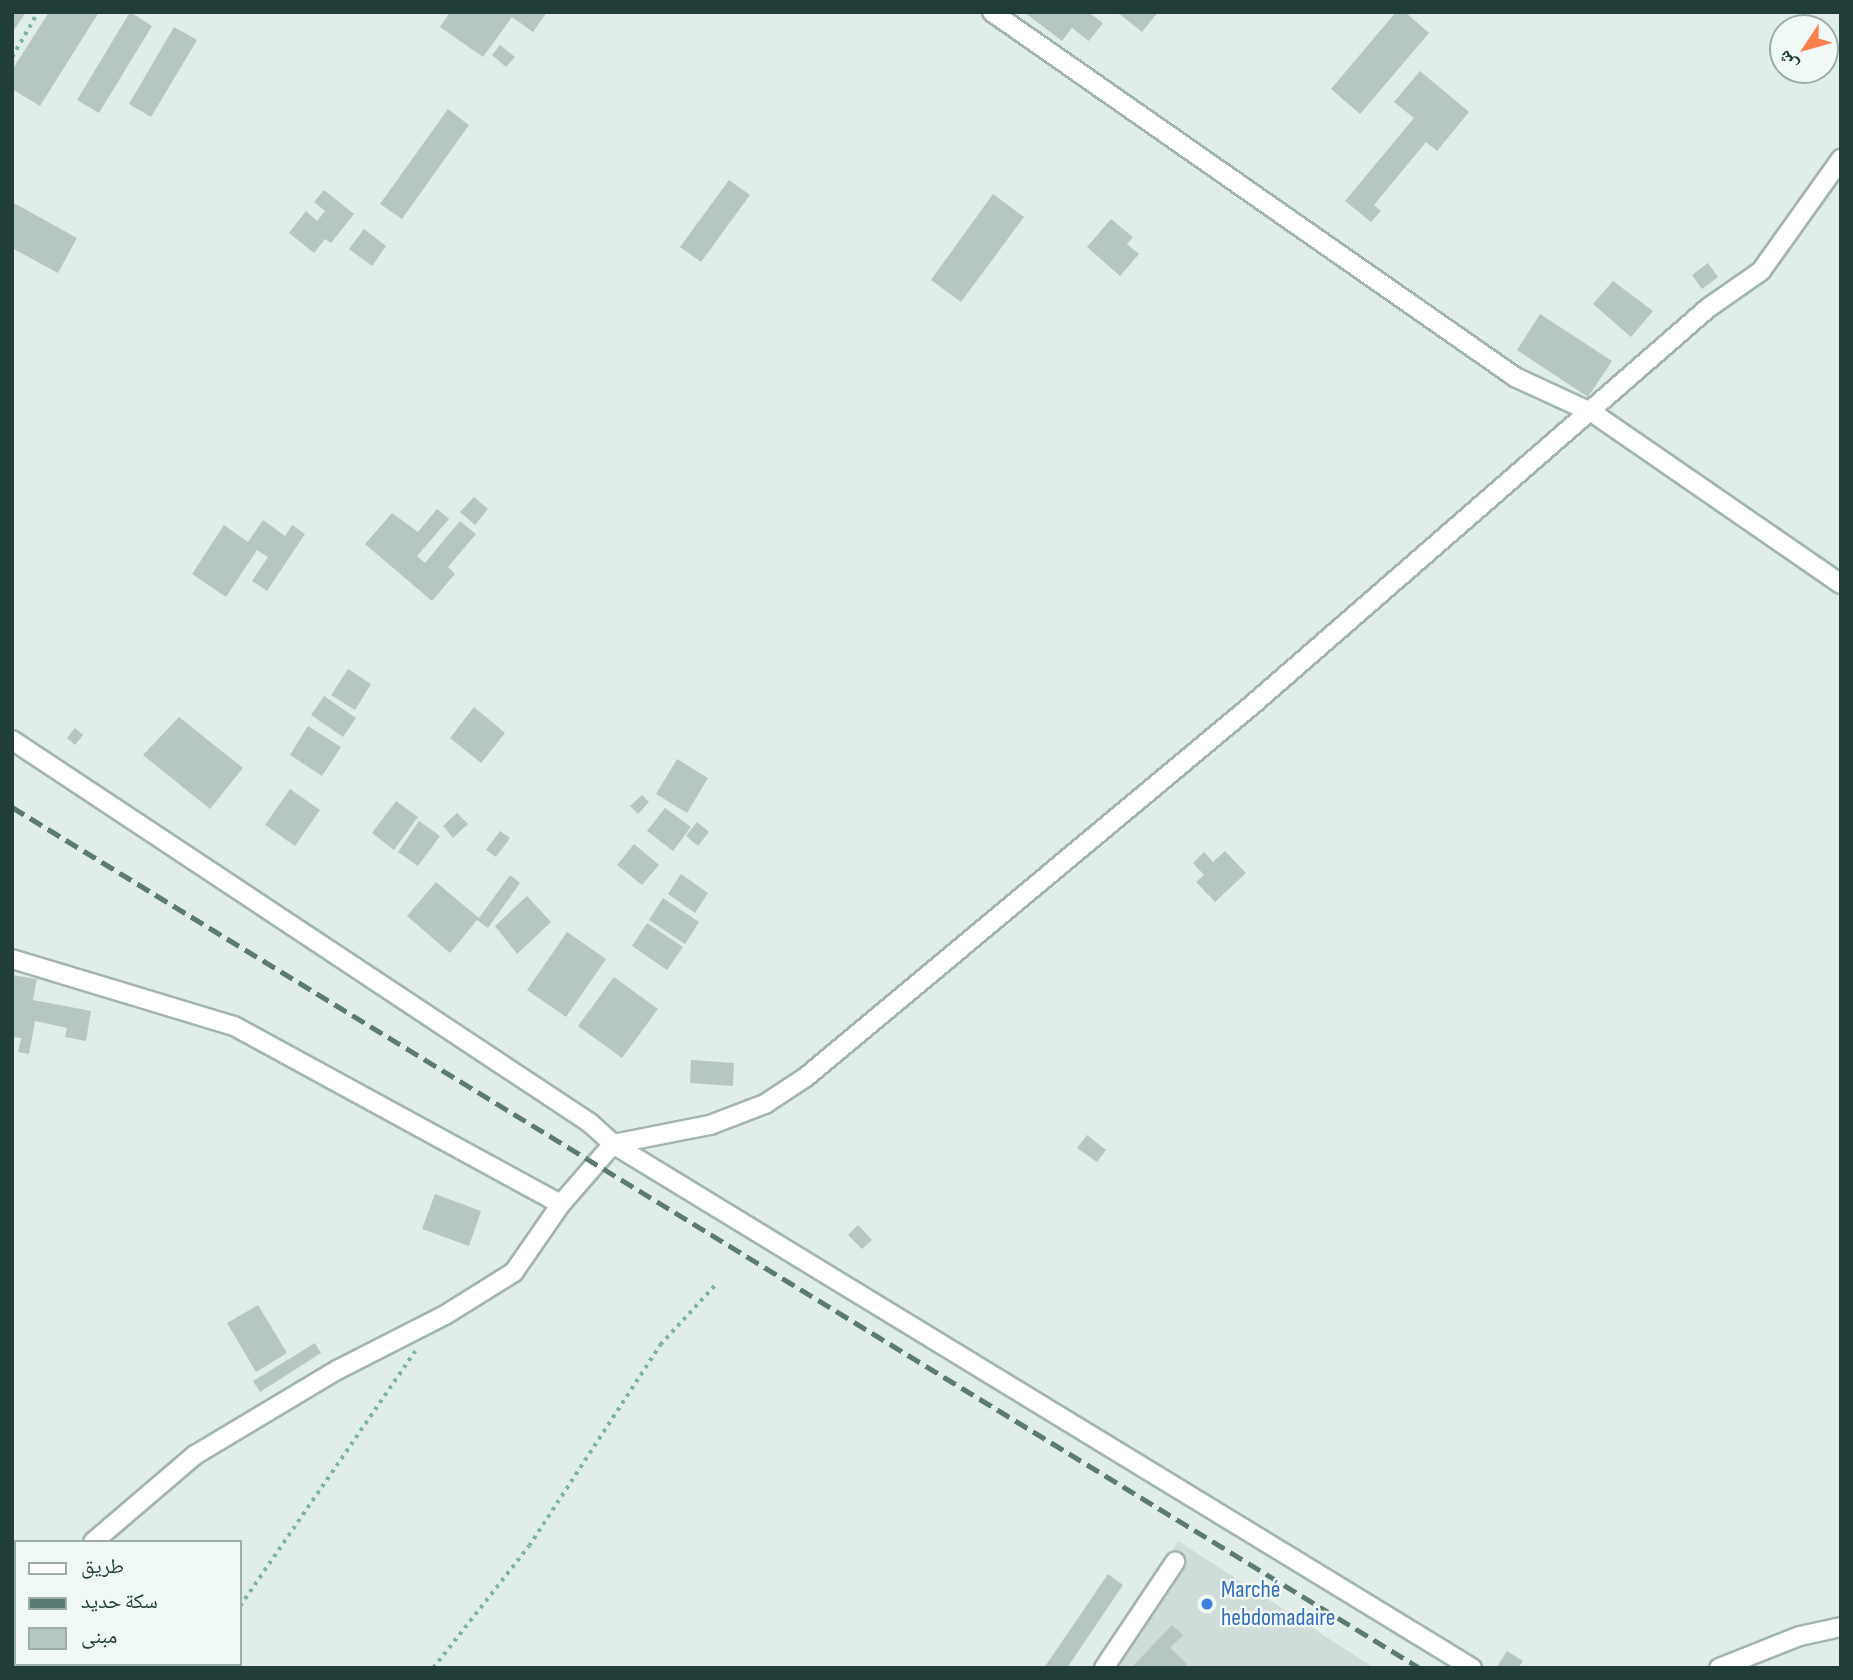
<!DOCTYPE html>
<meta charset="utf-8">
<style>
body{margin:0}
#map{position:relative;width:1853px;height:1680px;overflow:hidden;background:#e0ede8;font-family:"Sofia Sans Condensed","Noto Naskh Arabic",sans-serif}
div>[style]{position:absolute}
.built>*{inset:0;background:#cfdcd7}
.building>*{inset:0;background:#b6c7c1}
.path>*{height:3.5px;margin-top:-1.75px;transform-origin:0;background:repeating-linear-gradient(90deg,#7eb3a4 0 3.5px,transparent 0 8.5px)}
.roads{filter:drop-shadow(2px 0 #a3b5af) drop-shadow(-2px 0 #a3b5af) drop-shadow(0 2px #a3b5af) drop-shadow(0 -2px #a3b5af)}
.minor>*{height:18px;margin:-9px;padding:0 9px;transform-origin:9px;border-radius:9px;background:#fff}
.rail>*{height:5px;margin-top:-2.5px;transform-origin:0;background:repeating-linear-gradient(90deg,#5a7a73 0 14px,transparent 0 21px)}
.dots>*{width:19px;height:19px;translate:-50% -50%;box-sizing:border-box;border:4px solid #f1f9f5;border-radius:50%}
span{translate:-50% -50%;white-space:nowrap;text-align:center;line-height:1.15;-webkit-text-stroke:5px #f1f9f5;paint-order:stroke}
.shop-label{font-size:24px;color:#366cbe}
.left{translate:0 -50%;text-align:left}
.frame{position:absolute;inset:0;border:14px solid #203e37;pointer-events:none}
.legend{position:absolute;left:14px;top:1540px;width:228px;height:126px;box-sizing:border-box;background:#f1f9f5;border:2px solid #9daea9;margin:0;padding:9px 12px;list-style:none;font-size:21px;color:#203e37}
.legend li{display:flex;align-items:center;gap:14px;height:35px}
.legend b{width:35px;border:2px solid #9daea9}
.north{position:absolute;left:1769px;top:14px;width:70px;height:70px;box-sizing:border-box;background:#f1f9f5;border:2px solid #9daea9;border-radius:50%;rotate:234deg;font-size:19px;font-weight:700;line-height:28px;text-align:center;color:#203e37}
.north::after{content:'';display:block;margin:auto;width:24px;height:32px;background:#fd804e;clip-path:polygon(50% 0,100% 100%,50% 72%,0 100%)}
</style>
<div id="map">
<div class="built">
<i style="clip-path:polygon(1178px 1541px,1374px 1668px,1099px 1668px)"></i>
</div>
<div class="building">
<i style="clip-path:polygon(12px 12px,26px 12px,12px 33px)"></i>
<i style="clip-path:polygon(49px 12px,99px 12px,40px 106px,12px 89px,12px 70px)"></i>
<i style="clip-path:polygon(130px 12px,152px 26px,99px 113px,77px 100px)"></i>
<i style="clip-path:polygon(450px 12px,547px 12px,533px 32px,512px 17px,483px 57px,440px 27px)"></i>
<i style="clip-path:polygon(1024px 12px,1088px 12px,1103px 23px,1089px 41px,1072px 28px,1062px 41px)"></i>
<i style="clip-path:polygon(1117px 12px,1158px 12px,1142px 32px)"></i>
<i style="clip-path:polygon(1396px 12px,1405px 12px,1429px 33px,1360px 114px,1331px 89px)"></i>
<i style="clip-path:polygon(174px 27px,197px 40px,151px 117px,129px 104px)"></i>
<i style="clip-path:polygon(500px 45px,515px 57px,506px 67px,492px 55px)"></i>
<i style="clip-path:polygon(1420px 71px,1469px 112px,1437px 151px,1426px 142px,1374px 205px,1381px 211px,1371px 222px,1345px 201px,1414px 118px,1394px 102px)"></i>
<i style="clip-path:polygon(448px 109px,469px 125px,402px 219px,380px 204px)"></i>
<i style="clip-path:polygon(729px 180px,750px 195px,701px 262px,680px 247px)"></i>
<i style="clip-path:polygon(324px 190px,354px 214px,331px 243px,325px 239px,314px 253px,289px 233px,306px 211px,317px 221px,325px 211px,314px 202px)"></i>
<i style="clip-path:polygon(993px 194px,1024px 217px,961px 302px,931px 280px)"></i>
<i style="clip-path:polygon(12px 202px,77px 238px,58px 273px,12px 248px)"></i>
<i style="clip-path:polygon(1111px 219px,1133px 237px,1127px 244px,1139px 254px,1120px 276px,1087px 247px)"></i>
<i style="clip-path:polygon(364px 229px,386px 246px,372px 266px,349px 249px)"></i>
<i style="clip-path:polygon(1708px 263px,1718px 277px,1702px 289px,1692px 275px)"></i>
<i style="clip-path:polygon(1613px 281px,1653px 311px,1631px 337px,1593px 304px)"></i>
<i style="clip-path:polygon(1540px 314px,1612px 361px,1588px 397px,1517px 350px)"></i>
<i style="clip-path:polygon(474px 497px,488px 509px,475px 525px,460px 512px)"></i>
<i style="clip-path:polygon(437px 509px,449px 519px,417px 556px,425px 563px,460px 521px,476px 534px,448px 567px,455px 574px,432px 601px,365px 544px,392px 513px,418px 532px)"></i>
<i style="clip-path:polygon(263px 520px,285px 536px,292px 525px,305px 534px,267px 591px,252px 581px,268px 557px,257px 550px,226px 597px,192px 574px,224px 525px,248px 542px)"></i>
<i style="clip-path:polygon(348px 669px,371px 684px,355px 710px,331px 695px)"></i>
<i style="clip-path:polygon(324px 696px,356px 718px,343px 737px,311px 715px)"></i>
<i style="clip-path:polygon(474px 707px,505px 733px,481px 763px,450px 738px)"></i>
<i style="clip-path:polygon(179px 717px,243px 768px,210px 809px,143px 755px)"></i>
<i style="clip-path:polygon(308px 726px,341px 747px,322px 776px,290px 755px)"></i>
<i style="clip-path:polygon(75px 728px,83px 735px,75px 745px,67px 738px)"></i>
<i style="clip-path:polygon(677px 759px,708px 778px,687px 813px,656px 794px)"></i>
<i style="clip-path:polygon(290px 789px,320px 810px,295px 846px,265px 825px)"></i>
<i style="clip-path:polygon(642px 795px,649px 802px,638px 814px,630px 806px)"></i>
<i style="clip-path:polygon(396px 801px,418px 817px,394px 850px,372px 833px)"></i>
<i style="clip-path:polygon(665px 808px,691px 827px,673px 851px,647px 831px)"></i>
<i style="clip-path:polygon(457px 813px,468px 824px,453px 838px,443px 826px)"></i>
<i style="clip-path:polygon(419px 821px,440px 836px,418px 866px,398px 852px)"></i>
<i style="clip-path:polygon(697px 822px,709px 832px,698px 846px,686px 836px)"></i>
<i style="clip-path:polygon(500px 831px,510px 838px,496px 857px,486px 850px)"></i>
<i style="clip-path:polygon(634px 844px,659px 865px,642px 885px,617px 865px)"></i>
<i style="clip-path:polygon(1225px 851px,1246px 873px,1215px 902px,1196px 882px,1204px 875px,1193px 863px,1204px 852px,1213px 862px)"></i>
<i style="clip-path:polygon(681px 874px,708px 893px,695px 913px,668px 894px)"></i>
<i style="clip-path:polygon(510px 875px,520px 883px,488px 928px,477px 920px,450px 953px,407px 916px,436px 882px,479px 918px)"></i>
<i style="clip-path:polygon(527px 896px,551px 922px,517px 954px,495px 926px)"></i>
<i style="clip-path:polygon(663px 898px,699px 922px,685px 944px,649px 920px)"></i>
<i style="clip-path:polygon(647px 923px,683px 947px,667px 970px,632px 946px)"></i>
<i style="clip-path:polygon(567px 932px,606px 959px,566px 1017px,527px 990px)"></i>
<i style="clip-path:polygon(12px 975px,37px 979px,33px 1000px,91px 1011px,86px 1041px,65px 1037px,67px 1028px,35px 1021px,29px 1054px,18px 1052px,21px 1038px,12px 1037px)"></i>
<i style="clip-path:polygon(614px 977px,658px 1009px,622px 1058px,578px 1026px)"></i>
<i style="clip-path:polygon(691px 1060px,734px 1063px,733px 1086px,690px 1083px)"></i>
<i style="clip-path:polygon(1087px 1135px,1106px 1150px,1097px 1162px,1077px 1148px)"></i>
<i style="clip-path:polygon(435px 1194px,481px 1211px,469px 1246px,422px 1229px)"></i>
<i style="clip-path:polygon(858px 1225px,872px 1240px,862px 1249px,848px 1235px)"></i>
<i style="clip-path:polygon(258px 1305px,287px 1353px,256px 1372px,227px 1323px)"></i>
<i style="clip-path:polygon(315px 1343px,321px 1353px,260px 1392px,253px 1381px)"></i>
<i style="clip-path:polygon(1108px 1574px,1123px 1585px,1067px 1668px,1044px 1668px)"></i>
<i style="clip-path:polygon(1172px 1625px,1183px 1635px,1170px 1648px,1187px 1664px,1184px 1668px,1131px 1668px)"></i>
<i style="clip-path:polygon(1507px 1651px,1523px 1661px,1518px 1668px,1496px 1668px)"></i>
</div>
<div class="path">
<i style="left:12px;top:57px;width:52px;rotate:-60deg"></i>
<i style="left:240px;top:1606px;width:309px;rotate:-55.5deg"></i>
<i style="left:195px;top:1668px;width:5px;rotate:-53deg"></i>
<i style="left:433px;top:1668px;width:155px;rotate:-51.8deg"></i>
<i style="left:529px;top:1546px;width:240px;rotate:-56.9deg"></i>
<i style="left:660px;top:1345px;width:83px;rotate:-47.4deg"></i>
</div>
<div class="roads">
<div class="minor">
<i style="left:992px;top:12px;width:638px;rotate:34.91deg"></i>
<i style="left:1515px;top:377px;width:86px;rotate:24.8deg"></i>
<i style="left:1593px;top:413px;width:301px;rotate:34.6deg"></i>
<i style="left:12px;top:740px;width:693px;rotate:33.53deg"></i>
<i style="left:590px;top:1123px;width:31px;rotate:42deg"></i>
<i style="left:613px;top:1144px;width:79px;rotate:130.9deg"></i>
<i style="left:561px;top:1204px;width:83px;rotate:124.7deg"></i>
<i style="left:514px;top:1272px;width:81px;rotate:148.1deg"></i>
<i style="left:445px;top:1315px;width:121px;rotate:153deg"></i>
<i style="left:337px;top:1370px;width:165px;rotate:149.1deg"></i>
<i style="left:195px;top:1455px;width:134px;rotate:139.5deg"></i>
<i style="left:12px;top:959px;width:232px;rotate:16.8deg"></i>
<i style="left:234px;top:1026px;width:372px;rotate:28.6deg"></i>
<i style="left:613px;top:1144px;width:99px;rotate:-11.1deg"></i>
<i style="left:710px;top:1125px;width:59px;rotate:-20.9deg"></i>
<i style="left:765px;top:1104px;width:49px;rotate:-33.4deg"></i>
<i style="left:806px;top:1077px;width:581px;rotate:-39.83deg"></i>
<i style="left:1252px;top:705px;width:605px;rotate:-41.04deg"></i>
<i style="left:1708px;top:308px;width:65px;rotate:-34.9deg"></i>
<i style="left:1761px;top:271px;width:138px;rotate:-54.5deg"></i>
<i style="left:613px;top:1144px;width:1006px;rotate:31.38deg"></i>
<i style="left:12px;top:1610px;width:4px;rotate:-27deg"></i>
<i style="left:1104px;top:1668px;width:128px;rotate:-56.2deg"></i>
<i style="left:1719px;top:1668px;width:87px;rotate:-21.6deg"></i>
<i style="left:1800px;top:1636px;width:42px;rotate:-12.4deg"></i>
</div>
</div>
<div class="rail">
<i style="left:12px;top:807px;width:1650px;rotate:31.45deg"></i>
</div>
<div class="dots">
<i style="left:1207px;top:1604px;background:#3f7fe0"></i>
</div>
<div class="shop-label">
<span class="left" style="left:1221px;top:1604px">Marché<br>hebdomadaire</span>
</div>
<div class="frame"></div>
<ul class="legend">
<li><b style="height:9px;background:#fff"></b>طريق</li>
<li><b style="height:9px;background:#5a7a73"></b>سكة حديد</li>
<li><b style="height:19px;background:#b6c7c1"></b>مبنى</li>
</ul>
<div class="north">ش</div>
</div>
